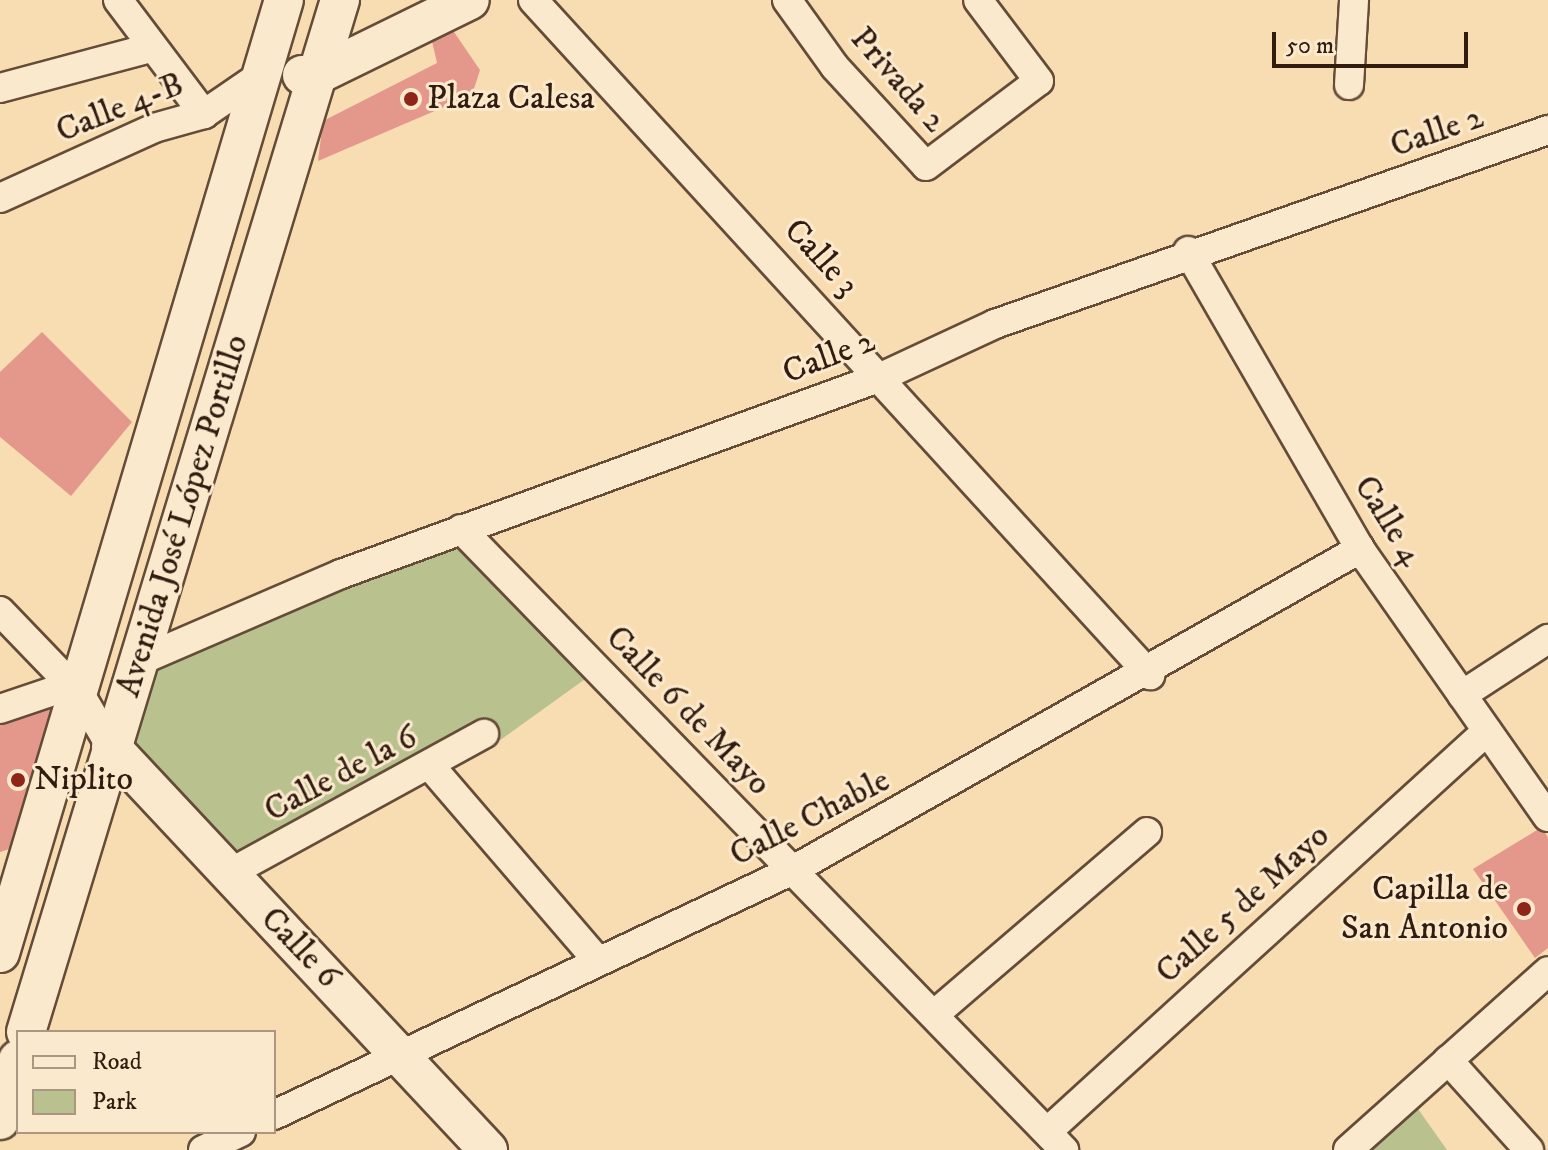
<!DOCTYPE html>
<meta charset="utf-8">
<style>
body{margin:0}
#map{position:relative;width:1548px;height:1150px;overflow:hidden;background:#f9ddb2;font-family:"IM FELL DW Pica",serif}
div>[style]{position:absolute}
.green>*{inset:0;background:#b9c28f}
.building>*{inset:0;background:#e3988b}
.roads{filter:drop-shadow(2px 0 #644c38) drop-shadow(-2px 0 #644c38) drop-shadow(0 2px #644c38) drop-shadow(0 -2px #644c38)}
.street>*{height:28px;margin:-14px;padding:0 14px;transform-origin:14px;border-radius:14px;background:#fbe9cd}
.secondary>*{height:38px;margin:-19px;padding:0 19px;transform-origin:19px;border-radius:19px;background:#fbe9cd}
.dots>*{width:22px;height:22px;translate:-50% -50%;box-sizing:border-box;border:4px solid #fbe9cd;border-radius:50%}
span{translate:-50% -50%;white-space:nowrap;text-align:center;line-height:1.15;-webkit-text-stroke:6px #fbe9cd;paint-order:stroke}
.street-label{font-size:34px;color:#321c10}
.poi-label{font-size:34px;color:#321c10}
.left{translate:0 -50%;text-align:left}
.right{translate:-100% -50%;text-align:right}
.legend{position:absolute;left:16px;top:1030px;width:260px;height:104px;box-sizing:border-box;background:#fbe9cd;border:2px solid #ab9781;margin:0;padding:10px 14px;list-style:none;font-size:24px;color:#321c10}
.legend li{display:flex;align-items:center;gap:16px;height:40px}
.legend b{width:40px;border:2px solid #ab9781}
.scale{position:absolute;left:1272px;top:32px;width:196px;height:36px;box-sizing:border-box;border:4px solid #321c10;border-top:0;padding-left:10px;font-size:24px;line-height:28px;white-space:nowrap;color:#321c10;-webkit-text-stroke:6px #fbe9cd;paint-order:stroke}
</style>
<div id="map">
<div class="green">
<i style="clip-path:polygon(461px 538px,588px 677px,499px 741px,492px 733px,230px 872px,113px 747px,139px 661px)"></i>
<i style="clip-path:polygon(1416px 1106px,1447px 1150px,1364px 1150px)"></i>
</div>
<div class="building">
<i style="clip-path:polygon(452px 29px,480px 70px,472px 95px,318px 161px,323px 121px,437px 63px,431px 37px)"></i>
<i style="clip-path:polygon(42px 332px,132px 422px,71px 496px,0 437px,0 372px)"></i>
<i style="clip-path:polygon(68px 686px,13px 848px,0 852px,0 711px)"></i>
<i style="clip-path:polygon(1542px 827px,1548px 838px,1548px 948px,1535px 958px,1473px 869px)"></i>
</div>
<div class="roads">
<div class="street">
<i style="left:118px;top:0;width:143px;rotate:53deg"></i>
<i style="left:533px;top:0;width:915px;rotate:47.57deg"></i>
<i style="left:787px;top:0;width:82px;rotate:54.4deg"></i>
<i style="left:835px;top:67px;width:134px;rotate:47.4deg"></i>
<i style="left:926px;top:166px;width:141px;rotate:-37deg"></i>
<i style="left:1039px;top:81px;width:101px;rotate:-127deg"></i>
<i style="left:1349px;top:85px;width:85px;rotate:-86.6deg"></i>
<i style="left:0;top:88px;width:155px;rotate:-14.9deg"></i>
<i style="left:0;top:198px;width:169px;rotate:-24.4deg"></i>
<i style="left:154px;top:128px;width:52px;rotate:-15.6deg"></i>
<i style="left:204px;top:114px;width:69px;rotate:-34.4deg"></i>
<i style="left:1188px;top:251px;width:344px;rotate:60deg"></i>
<i style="left:1360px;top:549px;width:327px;rotate:55deg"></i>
<i style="left:461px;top:529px;width:866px;rotate:45.84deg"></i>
<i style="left:0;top:611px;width:115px;rotate:46.1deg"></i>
<i style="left:80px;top:694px;width:61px;rotate:59.7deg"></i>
<i style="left:139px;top:661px;width:220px;rotate:-23.3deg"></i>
<i style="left:341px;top:574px;width:575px;rotate:-20.04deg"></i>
<i style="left:881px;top:377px;width:126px;rotate:-24.9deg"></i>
<i style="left:995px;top:324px;width:586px;rotate:-19.33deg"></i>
<i style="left:1462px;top:695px;width:103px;rotate:-33.1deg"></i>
<i style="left:0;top:709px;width:72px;rotate:-18.7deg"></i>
<i style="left:432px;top:768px;width:253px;rotate:49.3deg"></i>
<i style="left:228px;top:874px;width:292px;rotate:-28.7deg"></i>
<i style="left:936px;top:1013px;width:278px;rotate:-40.6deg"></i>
<i style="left:1448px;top:1060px;width:121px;rotate:48deg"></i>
<i style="left:274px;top:1115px;width:574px;rotate:-25.27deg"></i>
<i style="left:793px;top:870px;width:652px;rotate:-29.52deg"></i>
<i style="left:1048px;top:1131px;width:594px;rotate:-42.34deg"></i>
<i style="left:203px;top:1150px;width:42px;rotate:-25.3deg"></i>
<i style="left:1348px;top:1150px;width:268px;rotate:-41.8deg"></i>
</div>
<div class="secondary">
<i style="left:302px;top:75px;width:15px"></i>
<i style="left:317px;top:75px;width:170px;rotate:-26.1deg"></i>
<i style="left:111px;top:747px;width:552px;rotate:46.91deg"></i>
<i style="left:0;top:953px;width:994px;rotate:-73.41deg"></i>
<i style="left:26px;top:1032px;width:1079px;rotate:-73.08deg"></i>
<i style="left:0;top:1120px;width:63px;rotate:-73.3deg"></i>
</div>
</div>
<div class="dots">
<i style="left:411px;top:99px;background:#8f2418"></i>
<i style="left:18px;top:780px;background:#8f2418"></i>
<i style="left:1524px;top:909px;background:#8f2418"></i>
</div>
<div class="street-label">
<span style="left:898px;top:80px;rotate:49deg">Privada 2</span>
<span style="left:120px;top:108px;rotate:-22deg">Calle 4-B</span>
<span style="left:1437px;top:132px;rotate:-19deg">Calle 2</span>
<span style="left:821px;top:258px;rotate:47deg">Calle 3</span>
<span style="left:829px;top:357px;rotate:-21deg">Calle 2</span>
<span style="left:183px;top:516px;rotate:-73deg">Avenida José López Portillo</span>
<span style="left:1388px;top:521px;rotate:58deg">Calle 4</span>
<span style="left:688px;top:711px;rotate:46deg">Calle 6 de Mayo</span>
<span style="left:341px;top:774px;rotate:-28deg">Calle de la 6</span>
<span style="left:810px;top:818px;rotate:-27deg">Calle Chable</span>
<span style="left:1243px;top:904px;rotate:-42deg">Calle 5 de Mayo</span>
<span style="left:300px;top:948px;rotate:46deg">Calle 6</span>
</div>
<div class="poi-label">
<span class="left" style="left:427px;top:99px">Plaza Calesa</span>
<span class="left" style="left:34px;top:780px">Niplito</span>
<span class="right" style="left:1508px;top:909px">Capilla de<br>San Antonio</span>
</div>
<ul class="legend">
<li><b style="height:10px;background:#fbe9cd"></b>Road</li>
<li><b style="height:22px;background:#b9c28f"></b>Park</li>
</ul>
<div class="scale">50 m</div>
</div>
